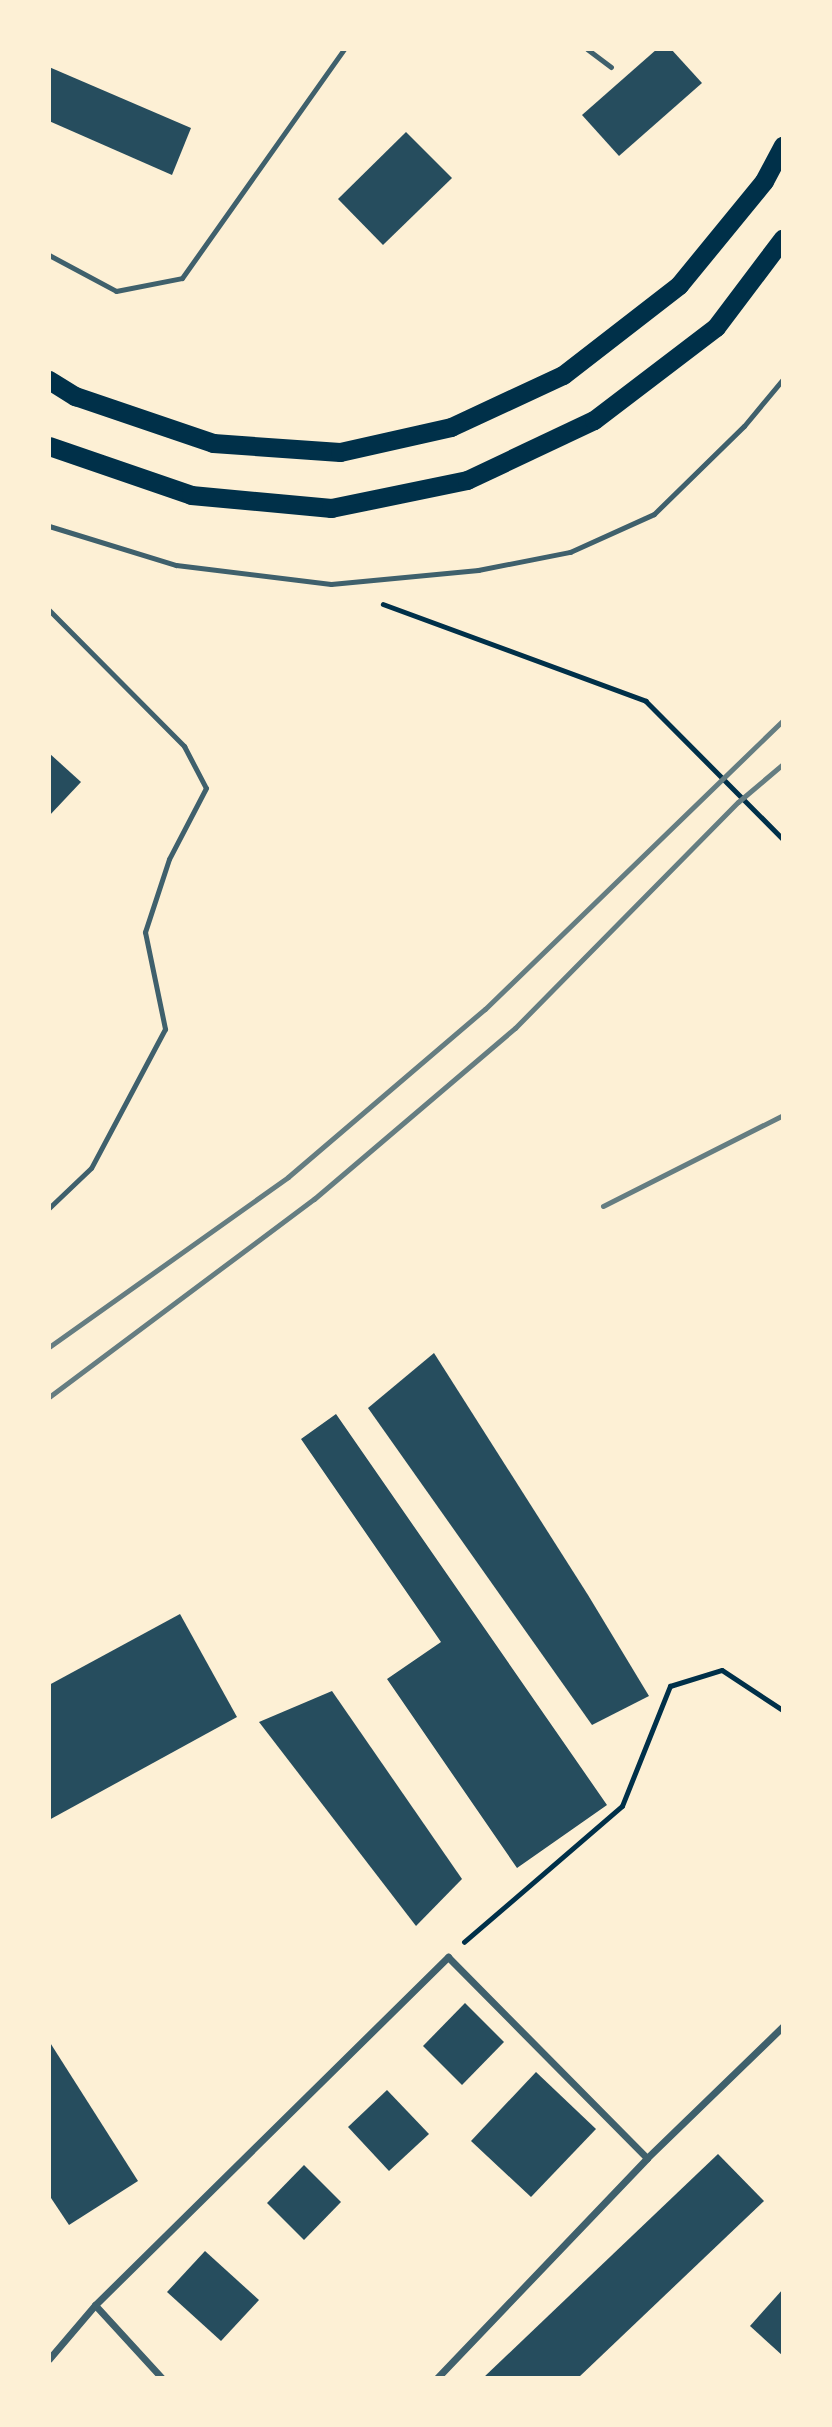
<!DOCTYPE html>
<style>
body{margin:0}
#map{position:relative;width:832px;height:2427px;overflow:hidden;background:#fdf0d5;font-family:"Fira Sans",sans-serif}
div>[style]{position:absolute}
.building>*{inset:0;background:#264d5e}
.path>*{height:4.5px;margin:-2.25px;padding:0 2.25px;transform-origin:2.25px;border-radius:2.25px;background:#003049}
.service>*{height:5px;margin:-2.5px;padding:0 2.5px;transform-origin:2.5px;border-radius:2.5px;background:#3f606c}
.minor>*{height:7px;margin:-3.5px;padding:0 3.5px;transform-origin:3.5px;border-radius:3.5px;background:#3f606c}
.trunk>*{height:19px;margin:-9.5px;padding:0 9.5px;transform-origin:9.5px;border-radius:9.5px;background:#003049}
.rail>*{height:5px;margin:-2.5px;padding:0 2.5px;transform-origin:2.5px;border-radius:2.5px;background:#657d81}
span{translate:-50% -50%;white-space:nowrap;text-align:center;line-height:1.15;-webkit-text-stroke:5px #fdf0d5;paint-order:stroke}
.frame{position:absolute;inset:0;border:51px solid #fdf0d5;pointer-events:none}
</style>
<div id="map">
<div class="building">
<i style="clip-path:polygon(657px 49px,671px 49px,702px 83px,619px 156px,582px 115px)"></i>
<i style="clip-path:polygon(49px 67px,191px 128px,172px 175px,49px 121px)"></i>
<i style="clip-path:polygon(406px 132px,452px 178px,383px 245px,338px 199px)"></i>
<i style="clip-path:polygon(49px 753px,81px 782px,49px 816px)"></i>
<i style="clip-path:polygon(434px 1353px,588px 1595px,649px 1696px,592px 1725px,368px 1408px)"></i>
<i style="clip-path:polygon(336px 1414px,607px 1805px,517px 1868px,387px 1679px,441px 1642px,301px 1439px)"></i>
<i style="clip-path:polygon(180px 1614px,237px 1717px,49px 1820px,49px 1685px)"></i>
<i style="clip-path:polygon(332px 1691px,462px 1879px,416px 1926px,259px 1722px)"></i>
<i style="clip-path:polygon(465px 2003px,504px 2042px,462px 2085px,423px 2046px)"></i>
<i style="clip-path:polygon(49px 2041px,138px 2181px,69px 2225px,49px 2195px)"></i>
<i style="clip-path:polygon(536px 2072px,596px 2129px,531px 2197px,471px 2141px)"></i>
<i style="clip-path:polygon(387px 2090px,429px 2134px,389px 2171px,348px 2127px)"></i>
<i style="clip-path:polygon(718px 2154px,764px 2201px,578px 2378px,483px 2378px)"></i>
<i style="clip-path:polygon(304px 2165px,341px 2202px,304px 2240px,267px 2203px)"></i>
<i style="clip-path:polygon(205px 2251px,259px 2300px,221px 2341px,167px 2292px)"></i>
<i style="clip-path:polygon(783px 2289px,783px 2356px,750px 2326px)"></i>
</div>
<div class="path">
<i style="left:383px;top:604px;width:280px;rotate:20.2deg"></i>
<i style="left:646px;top:701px;width:194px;rotate:45.2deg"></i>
<i style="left:464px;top:1942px;width:208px;rotate:-40.7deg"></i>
<i style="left:622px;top:1806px;width:129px;rotate:-68.2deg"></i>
<i style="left:670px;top:1686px;width:54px;rotate:-17.1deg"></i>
<i style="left:722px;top:1670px;width:73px;rotate:33.3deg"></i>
</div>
<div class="service">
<i style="left:587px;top:49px;width:30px;rotate:37deg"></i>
<i style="left:49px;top:255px;width:76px;rotate:28.2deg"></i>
<i style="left:116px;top:291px;width:67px;rotate:-11.1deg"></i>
<i style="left:182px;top:278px;width:281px;rotate:-54.7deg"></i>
<i style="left:49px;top:526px;width:133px;rotate:17.1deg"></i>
<i style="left:176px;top:565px;width:156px;rotate:7deg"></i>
<i style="left:331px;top:584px;width:148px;rotate:-5.4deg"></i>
<i style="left:478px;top:570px;width:94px;rotate:-11.1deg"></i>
<i style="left:570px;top:552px;width:92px;rotate:-24.3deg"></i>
<i style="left:654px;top:514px;width:126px;rotate:-44.4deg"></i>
<i style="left:744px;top:426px;width:61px;rotate:-50.3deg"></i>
<i style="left:49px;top:610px;width:192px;rotate:45.2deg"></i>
<i style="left:184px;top:746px;width:47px;rotate:62.4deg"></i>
<i style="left:206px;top:788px;width:80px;rotate:117.5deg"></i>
<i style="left:169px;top:859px;width:77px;rotate:108.2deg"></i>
<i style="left:145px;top:932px;width:99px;rotate:78.3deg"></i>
<i style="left:165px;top:1029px;width:157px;rotate:118deg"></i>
<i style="left:91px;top:1168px;width:58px;rotate:136.4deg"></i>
</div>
<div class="minor">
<i style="left:95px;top:2305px;width:99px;rotate:47.5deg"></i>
<i style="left:49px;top:2359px;width:71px;rotate:-49.6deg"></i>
<i style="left:95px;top:2305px;width:496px;rotate:-44.6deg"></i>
<i style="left:448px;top:1957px;width:283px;rotate:45.3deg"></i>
<i style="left:437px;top:2378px;width:304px;rotate:-46.3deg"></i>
<i style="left:647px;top:2158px;width:190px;rotate:-44.1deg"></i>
</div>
<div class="trunk">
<i style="left:49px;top:380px;width:31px;rotate:32deg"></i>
<i style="left:75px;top:396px;width:146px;rotate:18.8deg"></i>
<i style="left:213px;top:443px;width:127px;rotate:4.1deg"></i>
<i style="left:340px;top:452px;width:114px;rotate:-12.7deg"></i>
<i style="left:451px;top:427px;width:123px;rotate:-24.9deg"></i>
<i style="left:563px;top:375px;width:147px;rotate:-37.8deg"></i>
<i style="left:679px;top:285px;width:134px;rotate:-50.7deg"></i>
<i style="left:764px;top:181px;width:40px;rotate:-62deg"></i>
<i style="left:49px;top:446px;width:150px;rotate:19deg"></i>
<i style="left:191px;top:495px;width:141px;rotate:5.3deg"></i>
<i style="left:331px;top:508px;width:139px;rotate:-11.6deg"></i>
<i style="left:467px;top:480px;width:140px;rotate:-25.3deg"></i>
<i style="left:594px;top:420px;width:153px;rotate:-37.3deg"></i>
<i style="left:716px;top:327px;width:111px;rotate:-53deg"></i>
</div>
<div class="rail">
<i style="left:603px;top:1206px;width:202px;rotate:-26.8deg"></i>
<i style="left:49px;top:1347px;width:293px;rotate:-35.4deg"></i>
<i style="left:288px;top:1177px;width:259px;rotate:-40.5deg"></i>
<i style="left:485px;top:1009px;width:415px;rotate:-44.1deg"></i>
<i style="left:49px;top:1397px;width:331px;rotate:-36.8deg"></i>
<i style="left:314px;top:1199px;width:264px;rotate:-40.4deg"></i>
<i style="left:515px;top:1028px;width:317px;rotate:-45.4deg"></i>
<i style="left:738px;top:802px;width:59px;rotate:-40.2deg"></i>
</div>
<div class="frame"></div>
</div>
